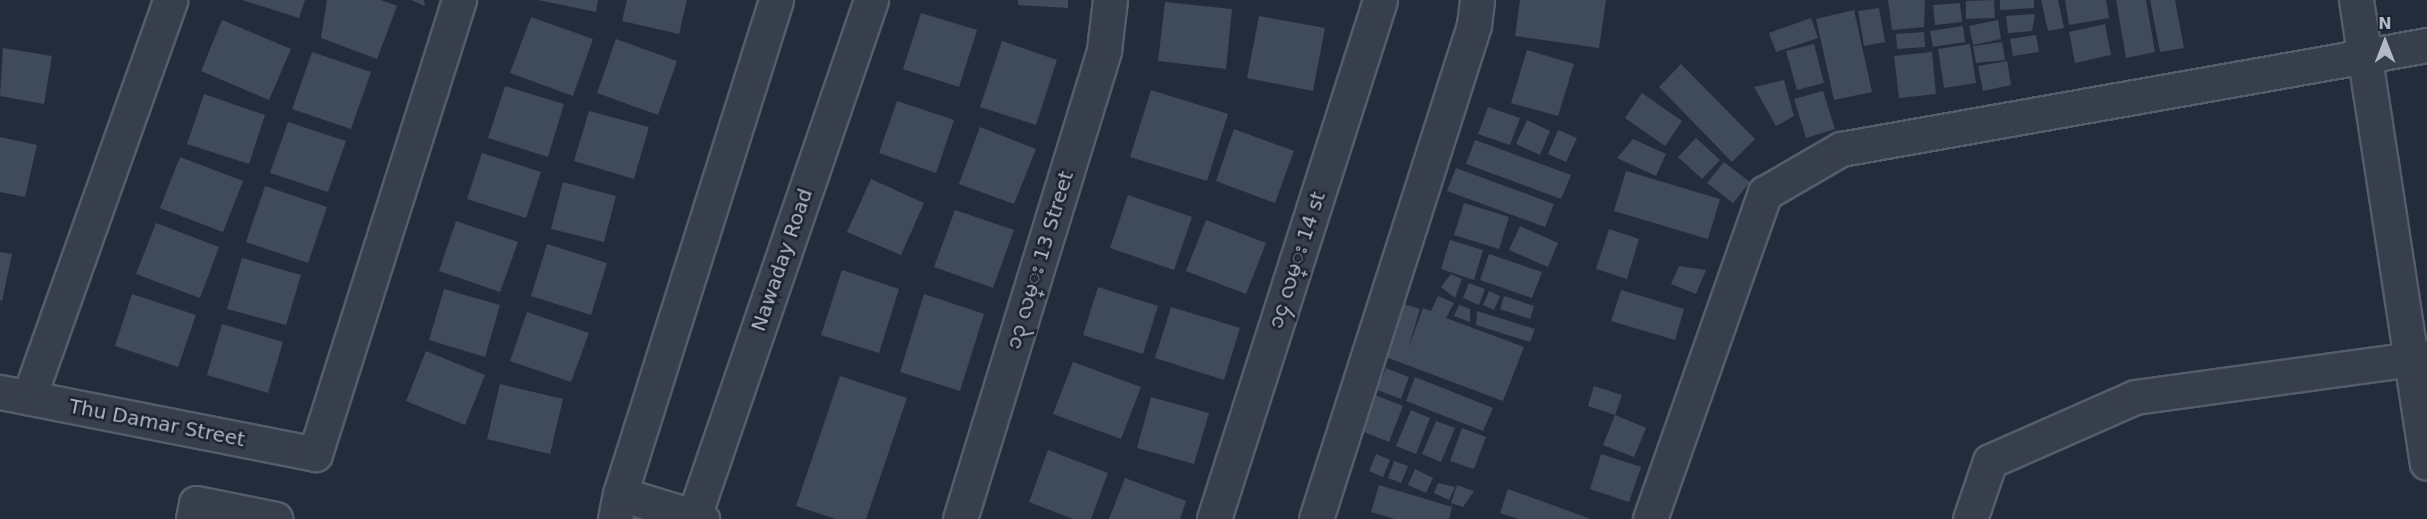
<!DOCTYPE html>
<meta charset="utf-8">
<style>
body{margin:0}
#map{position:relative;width:2427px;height:519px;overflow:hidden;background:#232c3c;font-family:"DejaVu Sans","Noto Sans Myanmar",sans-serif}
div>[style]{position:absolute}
.building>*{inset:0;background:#3f4a5b}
.roads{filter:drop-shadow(2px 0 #555c6a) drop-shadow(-2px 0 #555c6a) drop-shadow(0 2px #555c6a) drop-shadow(0 -2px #555c6a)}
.street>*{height:33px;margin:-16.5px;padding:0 16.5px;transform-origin:16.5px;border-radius:16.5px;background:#373e4c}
span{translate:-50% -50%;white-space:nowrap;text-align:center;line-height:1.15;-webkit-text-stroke:5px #1c2331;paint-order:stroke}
.street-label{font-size:20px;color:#b2b9c7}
.north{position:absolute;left:2355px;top:12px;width:60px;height:60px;-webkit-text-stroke:4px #1c2331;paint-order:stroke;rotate:0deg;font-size:16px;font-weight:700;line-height:24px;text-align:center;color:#b2b9c7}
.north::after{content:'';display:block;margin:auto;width:21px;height:27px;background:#b2b9c7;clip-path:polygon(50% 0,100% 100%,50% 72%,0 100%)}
</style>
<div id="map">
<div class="building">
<i style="clip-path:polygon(242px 0,305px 0,299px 18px)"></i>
<i style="clip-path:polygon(327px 0,381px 0,397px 6px,377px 59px,321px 38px)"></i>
<i style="clip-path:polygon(411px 0,424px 0,425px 6px)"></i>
<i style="clip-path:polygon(538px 0,598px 0,596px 12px)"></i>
<i style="clip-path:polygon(627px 0,687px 0,679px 34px,622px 21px)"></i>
<i style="clip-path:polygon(1018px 0,1068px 0,1068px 8px,1018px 5px)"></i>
<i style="clip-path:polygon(1520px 0,1606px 0,1599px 48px,1515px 36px)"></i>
<i style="clip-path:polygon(1888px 0,1925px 0,1924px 27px,1892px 30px)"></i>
<i style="clip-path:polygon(1994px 0,1995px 18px,1966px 19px,1966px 1px)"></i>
<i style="clip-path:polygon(2000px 0,2034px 0,2034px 8px,2000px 10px)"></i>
<i style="clip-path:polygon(2041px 0,2058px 0,2064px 28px,2048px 31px)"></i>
<i style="clip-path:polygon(2065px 0,2106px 0,2109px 18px,2069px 25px)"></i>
<i style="clip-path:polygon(2116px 0,2146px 0,2155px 52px,2126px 58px)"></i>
<i style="clip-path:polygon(2150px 0,2175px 0,2184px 48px,2160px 52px)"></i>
<i style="clip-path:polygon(1165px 2px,1232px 9px,1226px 69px,1158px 61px)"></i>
<i style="clip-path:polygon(1960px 3px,1962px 22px,1935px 25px,1933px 5px)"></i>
<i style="clip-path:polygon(1879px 8px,1885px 42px,1864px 46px,1858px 11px)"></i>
<i style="clip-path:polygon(1854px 10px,1872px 92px,1834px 100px,1816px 19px)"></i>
<i style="clip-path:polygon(921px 13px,977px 30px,959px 87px,903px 69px)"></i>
<i style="clip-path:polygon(2035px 14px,2032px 31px,2008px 33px,2006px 16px)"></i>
<i style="clip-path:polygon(1259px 16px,1325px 28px,1313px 91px,1247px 78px)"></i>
<i style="clip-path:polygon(531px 17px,593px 39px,573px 96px,510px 73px)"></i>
<i style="clip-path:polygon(1811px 18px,1818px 38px,1776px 52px,1769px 33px)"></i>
<i style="clip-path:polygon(222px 20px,291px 49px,269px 100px,201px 71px)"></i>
<i style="clip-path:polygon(1998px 20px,2001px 39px,1973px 45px,1969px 26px)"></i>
<i style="clip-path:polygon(2105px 24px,2111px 55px,2075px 63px,2069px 32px)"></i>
<i style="clip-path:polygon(1963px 26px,1965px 42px,1933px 47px,1930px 31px)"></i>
<i style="clip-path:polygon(1924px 32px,1925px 47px,1897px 49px,1896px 34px)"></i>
<i style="clip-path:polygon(2036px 35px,2039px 52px,2013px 56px,2010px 39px)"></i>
<i style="clip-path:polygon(616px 39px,677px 61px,658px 115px,597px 93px)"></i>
<i style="clip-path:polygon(1002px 41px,1057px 60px,1036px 125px,980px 107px)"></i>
<i style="clip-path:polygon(2002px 42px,2005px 60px,1976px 63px,1973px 46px)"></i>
<i style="clip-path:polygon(1814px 44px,1824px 83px,1797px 90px,1786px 51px)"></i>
<i style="clip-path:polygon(1970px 44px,1976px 83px,1944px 88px,1938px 49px)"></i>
<i style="clip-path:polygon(3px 48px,52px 56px,44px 104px,0 96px)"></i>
<i style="clip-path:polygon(1527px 50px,1574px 64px,1558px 116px,1511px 103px)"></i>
<i style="clip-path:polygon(312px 52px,371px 72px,351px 129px,292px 109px)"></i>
<i style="clip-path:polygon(1932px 52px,1936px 94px,1899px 98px,1894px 56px)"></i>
<i style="clip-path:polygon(2007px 61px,2011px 85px,1983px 91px,1978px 66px)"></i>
<i style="clip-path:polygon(1681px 64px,1755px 139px,1732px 162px,1659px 87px)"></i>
<i style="clip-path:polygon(1784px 80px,1794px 116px,1776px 126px,1754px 87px)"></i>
<i style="clip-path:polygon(505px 86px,564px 104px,548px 157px,488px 138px)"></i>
<i style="clip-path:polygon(1151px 90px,1228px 114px,1207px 181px,1130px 157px)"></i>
<i style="clip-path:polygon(1823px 91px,1835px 129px,1806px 138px,1794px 99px)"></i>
<i style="clip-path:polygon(1642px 93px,1682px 121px,1665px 146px,1625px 118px)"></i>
<i style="clip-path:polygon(204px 94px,265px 115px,249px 164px,187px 144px)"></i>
<i style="clip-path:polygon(897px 101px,954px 120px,936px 173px,879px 153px)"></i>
<i style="clip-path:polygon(1488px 107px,1520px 118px,1510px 145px,1478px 134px)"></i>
<i style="clip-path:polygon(589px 111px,649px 127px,634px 179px,574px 161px)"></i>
<i style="clip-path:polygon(1527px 120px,1550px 131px,1540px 155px,1516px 144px)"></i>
<i style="clip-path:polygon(288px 122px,346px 141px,328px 192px,270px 173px)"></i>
<i style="clip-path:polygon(980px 127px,1036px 149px,1014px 204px,959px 184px)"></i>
<i style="clip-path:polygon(1234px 129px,1294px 151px,1275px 203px,1216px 181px)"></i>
<i style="clip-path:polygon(1558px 130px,1577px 138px,1566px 162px,1548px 154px)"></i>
<i style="clip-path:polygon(0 137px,37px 145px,25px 197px,0 192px)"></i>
<i style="clip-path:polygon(1696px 138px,1720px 160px,1702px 179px,1678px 157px)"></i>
<i style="clip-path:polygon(1633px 139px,1666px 154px,1656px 176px,1617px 158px)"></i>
<i style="clip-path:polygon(1475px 140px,1571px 175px,1561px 199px,1466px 164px)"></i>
<i style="clip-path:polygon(482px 153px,541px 172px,526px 218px,467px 199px)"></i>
<i style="clip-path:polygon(180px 157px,243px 181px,223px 232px,160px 208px)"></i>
<i style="clip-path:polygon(1724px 162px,1750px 182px,1733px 203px,1707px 183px)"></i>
<i style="clip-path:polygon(1456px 168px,1554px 204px,1545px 227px,1447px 191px)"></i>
<i style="clip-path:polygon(1626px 171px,1720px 199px,1708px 239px,1614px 211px)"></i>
<i style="clip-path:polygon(871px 179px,924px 203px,901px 255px,847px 232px)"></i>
<i style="clip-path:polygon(563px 182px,616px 196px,604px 242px,551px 229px)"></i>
<i style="clip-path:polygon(265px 186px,327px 207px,308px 263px,246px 242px)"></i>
<i style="clip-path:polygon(1128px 195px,1192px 217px,1174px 270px,1110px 248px)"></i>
<i style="clip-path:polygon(1464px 203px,1509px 217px,1499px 249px,1454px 235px)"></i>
<i style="clip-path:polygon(955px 210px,1014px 230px,993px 288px,934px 267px)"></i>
<i style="clip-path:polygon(1206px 220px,1266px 243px,1246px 294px,1186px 271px)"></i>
<i style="clip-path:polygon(456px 221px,518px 242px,500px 292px,439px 271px)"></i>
<i style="clip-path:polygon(156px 223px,219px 247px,200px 298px,136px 274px)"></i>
<i style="clip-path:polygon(1520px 226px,1558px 243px,1548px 267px,1509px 250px)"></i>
<i style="clip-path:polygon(1609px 229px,1639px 239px,1627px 279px,1596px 269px)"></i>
<i style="clip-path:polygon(1450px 240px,1483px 250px,1474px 280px,1441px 269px)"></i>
<i style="clip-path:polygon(547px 244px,607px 263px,591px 315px,531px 296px)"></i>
<i style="clip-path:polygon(0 252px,12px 254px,2px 301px,0 300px)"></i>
<i style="clip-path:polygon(1489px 254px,1542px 272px,1532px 298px,1480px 280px)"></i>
<i style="clip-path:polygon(242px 258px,301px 275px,286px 325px,227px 309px)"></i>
<i style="clip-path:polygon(1679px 266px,1706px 270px,1696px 294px,1671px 284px)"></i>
<i style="clip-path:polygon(842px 270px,899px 289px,879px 353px,821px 335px)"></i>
<i style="clip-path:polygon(1451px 274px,1462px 279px,1455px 298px,1441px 287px)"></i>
<i style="clip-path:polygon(1469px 283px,1485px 289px,1479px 305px,1463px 298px)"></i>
<i style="clip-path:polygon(1098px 287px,1158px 306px,1143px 354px,1083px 335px)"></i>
<i style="clip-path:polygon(444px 289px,500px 305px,485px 357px,429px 340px)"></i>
<i style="clip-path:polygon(1621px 290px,1684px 309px,1675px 340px,1611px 321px)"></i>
<i style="clip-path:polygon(1489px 291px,1500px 296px,1494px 310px,1483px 305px)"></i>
<i style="clip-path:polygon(132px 294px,196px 315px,178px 367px,115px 346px)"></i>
<i style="clip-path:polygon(924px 294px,984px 314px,960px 391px,900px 372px)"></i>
<i style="clip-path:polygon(1438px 296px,1454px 303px,1446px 318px,1524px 347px,1503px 401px,1383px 356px,1401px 303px,1420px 309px,1408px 349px,1423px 308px,1431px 311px)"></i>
<i style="clip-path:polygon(1504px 296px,1534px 306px,1530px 319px,1500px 309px)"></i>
<i style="clip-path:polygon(1459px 305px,1470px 309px,1470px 322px,1454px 316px)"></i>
<i style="clip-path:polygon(1171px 307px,1240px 328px,1224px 380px,1155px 358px)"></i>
<i style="clip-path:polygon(1477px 311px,1535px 329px,1530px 342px,1476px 325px)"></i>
<i style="clip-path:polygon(527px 312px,589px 333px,571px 382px,510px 361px)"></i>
<i style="clip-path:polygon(222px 324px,283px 342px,268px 393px,207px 375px)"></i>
<i style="clip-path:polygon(426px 351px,485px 375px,465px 425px,406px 401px)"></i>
<i style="clip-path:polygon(1073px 362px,1141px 387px,1121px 439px,1053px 414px)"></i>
<i style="clip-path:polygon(1386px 368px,1409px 377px,1401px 399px,1377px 390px)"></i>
<i style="clip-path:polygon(840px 376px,907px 398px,866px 519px,836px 519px,796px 506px)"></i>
<i style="clip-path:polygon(1415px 377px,1493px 408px,1483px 431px,1406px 401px)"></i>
<i style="clip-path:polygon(500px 384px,563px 399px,550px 454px,487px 439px)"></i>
<i style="clip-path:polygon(1594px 386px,1622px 395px,1615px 415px,1646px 428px,1634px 457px,1603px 445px,1615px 415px,1588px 406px)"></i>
<i style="clip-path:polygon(1375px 395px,1403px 406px,1389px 442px,1361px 431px)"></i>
<i style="clip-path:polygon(1151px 397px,1209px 413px,1194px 464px,1137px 448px)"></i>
<i style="clip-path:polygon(1411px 410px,1430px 418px,1416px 454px,1396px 446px)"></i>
<i style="clip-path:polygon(1436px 421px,1455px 428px,1441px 462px,1422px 454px)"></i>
<i style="clip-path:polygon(1462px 428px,1486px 437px,1474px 469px,1450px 461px)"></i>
<i style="clip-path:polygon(1048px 450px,1108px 473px,1091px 519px,1073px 519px,1029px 502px)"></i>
<i style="clip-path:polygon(1376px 454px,1390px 460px,1383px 477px,1369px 471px)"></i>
<i style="clip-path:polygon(1601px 454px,1641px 467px,1629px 502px,1590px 489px)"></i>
<i style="clip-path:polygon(1394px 461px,1408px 466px,1401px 483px,1388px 478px)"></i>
<i style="clip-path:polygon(1415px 469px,1433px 478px,1426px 493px,1408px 485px)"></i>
<i style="clip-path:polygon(1125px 478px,1186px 501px,1180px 519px,1109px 519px)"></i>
<i style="clip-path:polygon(1438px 483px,1455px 487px,1449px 500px,1434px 493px)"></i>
<i style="clip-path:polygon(1379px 485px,1452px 507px,1449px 519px,1395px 519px,1371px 512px)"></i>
<i style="clip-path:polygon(1457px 485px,1474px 491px,1463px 507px,1451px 503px)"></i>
<i style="clip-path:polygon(1508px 489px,1591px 519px,1518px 519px,1500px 513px)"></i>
</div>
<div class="roads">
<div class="street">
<i style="left:2356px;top:0;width:468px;rotate:81.3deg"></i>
<i style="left:0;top:392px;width:321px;rotate:11.1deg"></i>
<i style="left:315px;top:454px;width:476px;rotate:-72.4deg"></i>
<i style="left:29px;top:397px;width:421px;rotate:-70.4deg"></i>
<i style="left:620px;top:494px;width:86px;rotate:17deg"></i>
<i style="left:193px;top:519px;width:16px;rotate:-79deg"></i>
<i style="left:196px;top:503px;width:81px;rotate:11.4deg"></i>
<i style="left:615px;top:519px;width:25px;rotate:-79deg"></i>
<i style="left:620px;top:494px;width:518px;rotate:-72.47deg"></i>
<i style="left:693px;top:519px;width:549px;rotate:-71.07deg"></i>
<i style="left:960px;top:519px;width:491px;rotate:-72.9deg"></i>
<i style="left:1104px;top:50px;width:50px;rotate:-83.2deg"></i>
<i style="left:1214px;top:519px;width:545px;rotate:-72.26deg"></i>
<i style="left:1316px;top:519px;width:519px;rotate:-72.26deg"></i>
<i style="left:1474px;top:25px;width:25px;rotate:-83deg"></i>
<i style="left:1650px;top:519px;width:346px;rotate:-70.6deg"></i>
<i style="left:1765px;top:193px;width:88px;rotate:-30.1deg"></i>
<i style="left:1841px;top:149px;width:595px;rotate:-10.06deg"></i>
<i style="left:1970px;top:519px;width:61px;rotate:-71deg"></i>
<i style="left:1990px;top:461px;width:158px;rotate:-23.8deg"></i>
<i style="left:2135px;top:397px;width:295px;rotate:-7.8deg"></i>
</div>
</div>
<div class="street-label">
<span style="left:782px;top:260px;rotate:-71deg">Nawaday Road</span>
<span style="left:1040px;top:260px;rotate:-73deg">၁၃ လမ္း 13 Street</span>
<span style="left:1297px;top:260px;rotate:-72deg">၁၄ လမ္း 14 st</span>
<span style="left:157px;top:423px;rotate:11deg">Thu Damar Street</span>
</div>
<div class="north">N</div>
</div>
